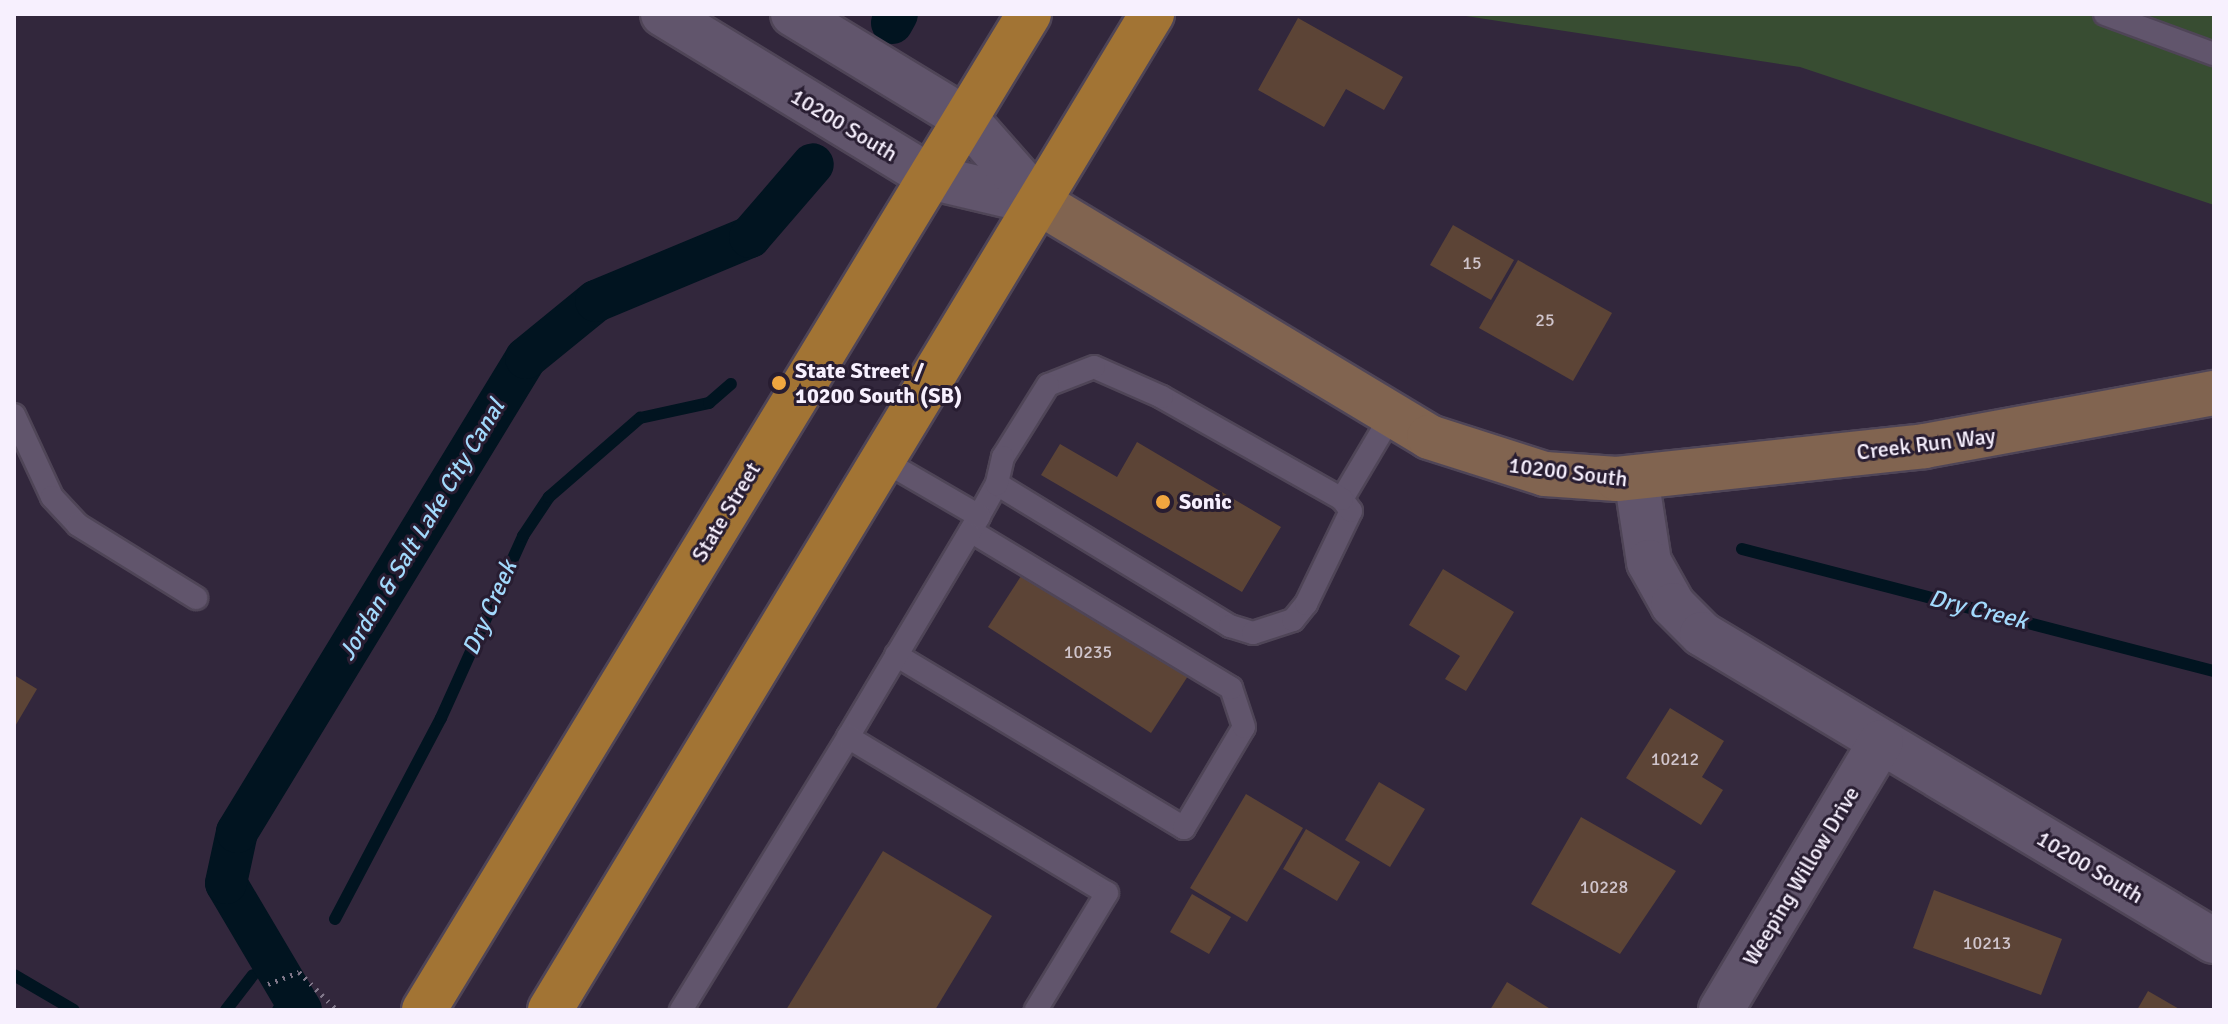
<!DOCTYPE html>
<style>
body{margin:0}
#map{position:relative;width:2228px;height:1024px;overflow:hidden;background:#32273c;font-family:Signika,sans-serif}
div>[style]{position:absolute}
.green>*{inset:0;background:#384d32}
.stream>*{height:12px;margin:-6px;padding:0 6px;transform-origin:6px;border-radius:6px;background:#011420}
.canal>*{height:42px;margin:-21px;padding:0 21px;transform-origin:21px;border-radius:21px;background:#011420}
.building>*{inset:0;background:#5c4436}
.path>*{height:5px;margin-top:-2.5px;transform-origin:0;background:repeating-linear-gradient(90deg,#81788a 0 2px,transparent 0 8px)}
.roads{filter:drop-shadow(2px 0 #4f4557) drop-shadow(-2px 0 #4f4557) drop-shadow(0 2px #4f4557) drop-shadow(0 -2px #4f4557)}
.lane>*{height:22px;margin:-11px;padding:0 11px;transform-origin:11px;border-radius:11px;background:#61556c}
.street>*{height:44px;margin:-22px;padding:0 22px;transform-origin:22px;border-radius:22px;background:#61556c}
.secondary>*{height:44px;margin:-22px;padding:0 22px;transform-origin:22px;border-radius:22px;background:#816450}
.primary>*{height:44px;margin:-22px;padding:0 22px;transform-origin:22px;border-radius:22px;background:#a27434}
.dots>*{width:22px;height:22px;translate:-50% -50%;box-sizing:border-box;border:4px solid #281d31;border-radius:50%}
span{translate:-50% -50%;white-space:nowrap;text-align:center;line-height:1.15;-webkit-text-stroke:6px #281d31;paint-order:stroke}
.number-label{font-size:18px;color:#d0c5cc}
.number-label span{-webkit-text-stroke-width:0}
.street-label{font-size:22px;color:#f7f0fe}
.poi-label{font-size:22px;color:#f7f0fe;font-weight:700}
.left{translate:0 -50%;text-align:left}
.water-label{font-size:24px;color:#a2d9fc;font-style:italic}
.frame{position:absolute;inset:0;border:16px solid #f7f0fe;pointer-events:none}
</style>
<div id="map">
<div class="green">
<i style="clip-path:polygon(1453px 14px,2214px 14px,2214px 205px,1800px 67px)"></i>
</div>
<div class="stream">
<i style="left:892px;top:23px;width:10px;rotate:-61deg"></i>
<i style="left:1742px;top:549px;width:488px;rotate:14.5deg"></i>
<i style="left:335px;top:919px;width:227px;rotate:-62.2deg"></i>
<i style="left:441px;top:718px;width:200px;rotate:-65.7deg"></i>
<i style="left:523px;top:536px;width:47px;rotate:-56.3deg"></i>
<i style="left:549px;top:497px;width:121px;rotate:-41deg"></i>
<i style="left:640px;top:418px;width:71px;rotate:-12.3deg"></i>
<i style="left:709px;top:403px;width:29px;rotate:-41deg"></i>
<i style="left:14px;top:975px;width:69px;rotate:30.3deg"></i>
<i style="left:226px;top:1010px;width:44px;rotate:-52.4deg"></i>
<i style="left:278px;top:1010px;width:22px;rotate:-58deg"></i>
</div>
<div class="canal">
<i style="left:892px;top:23px;width:10px;rotate:-61deg"></i>
<i style="left:301px;top:1010px;width:147px;rotate:-120.6deg"></i>
<i style="left:226px;top:883px;width:52px;rotate:-77.8deg"></i>
<i style="left:237px;top:832px;width:555px;rotate:-58.63deg"></i>
<i style="left:526px;top:358px;width:90px;rotate:-39.2deg"></i>
<i style="left:596px;top:301px;width:167px;rotate:-22.6deg"></i>
<i style="left:750px;top:237px;width:96px;rotate:-49.2deg"></i>
</div>
<div class="building">
<i style="clip-path:polygon(1298px 18px,1403px 77px,1384px 110px,1346px 89px,1324px 127px,1258px 90px)"></i>
<i style="clip-path:polygon(1453px 225px,1514px 260px,1491px 300px,1430px 265px)"></i>
<i style="clip-path:polygon(1518px 260px,1612px 313px,1573px 381px,1479px 328px)"></i>
<i style="clip-path:polygon(1137px 442px,1281px 527px,1242px 592px,1041px 475px,1060px 444px,1117px 477px)"></i>
<i style="clip-path:polygon(1443px 569px,1514px 612px,1466px 691px,1445px 679px,1460px 656px,1409px 625px)"></i>
<i style="clip-path:polygon(1025px 570px,1188px 676px,1151px 733px,988px 627px)"></i>
<i style="clip-path:polygon(14px 675px,37px 689px,14px 728px)"></i>
<i style="clip-path:polygon(1670px 708px,1724px 741px,1702px 777px,1723px 790px,1701px 825px,1626px 778px)"></i>
<i style="clip-path:polygon(1379px 782px,1425px 809px,1390px 867px,1345px 840px)"></i>
<i style="clip-path:polygon(1246px 794px,1303px 828px,1247px 922px,1190px 888px)"></i>
<i style="clip-path:polygon(1581px 817px,1676px 871px,1620px 954px,1531px 904px)"></i>
<i style="clip-path:polygon(1306px 829px,1360px 862px,1337px 901px,1283px 869px)"></i>
<i style="clip-path:polygon(883px 851px,992px 916px,935px 1010px,786px 1010px)"></i>
<i style="clip-path:polygon(1934px 890px,2062px 939px,2041px 995px,1913px 948px)"></i>
<i style="clip-path:polygon(1192px 894px,1231px 917px,1209px 954px,1170px 932px)"></i>
<i style="clip-path:polygon(1507px 982px,1552px 1010px,1490px 1010px)"></i>
<i style="clip-path:polygon(2148px 991px,2181px 1010px,2137px 1010px)"></i>
</div>
<div class="path">
<i style="left:268px;top:984px;width:33px;rotate:-21deg"></i>
<i style="left:299px;top:972px;width:54px;rotate:45deg"></i>
</div>
<div class="roads">
<div class="lane">
<i style="left:2105px;top:14px;width:116px;rotate:20.2deg"></i>
<i style="left:14px;top:415px;width:90px;rotate:65.1deg"></i>
<i style="left:52px;top:497px;width:38px;rotate:47deg"></i>
<i style="left:78px;top:525px;width:139px;rotate:31.7deg"></i>
<i style="left:1342px;top:499px;width:96px;rotate:-59.4deg"></i>
<i style="left:979px;top:516px;width:37px;rotate:-61deg"></i>
<i style="left:997px;top:484px;width:273px;rotate:31.4deg"></i>
<i style="left:1230px;top:626px;width:24px;rotate:17deg"></i>
<i style="left:1253px;top:633px;width:42px;rotate:-18deg"></i>
<i style="left:1293px;top:620px;width:21px;rotate:-51deg"></i>
<i style="left:1306px;top:604px;width:103px;rotate:-64.2deg"></i>
<i style="left:1351px;top:511px;width:15px;rotate:-127deg"></i>
<i style="left:1342px;top:499px;width:207px;rotate:-150.5deg"></i>
<i style="left:1162px;top:397px;width:74px;rotate:-156.2deg"></i>
<i style="left:1094px;top:367px;width:49px;rotate:158.6deg"></i>
<i style="left:1048px;top:385px;width:85px;rotate:122deg"></i>
<i style="left:1003px;top:457px;width:28px;rotate:103deg"></i>
<i style="left:896px;top:655px;width:336px;rotate:31deg"></i>
<i style="left:1184px;top:828px;width:117px;rotate:-59.3deg"></i>
<i style="left:1244px;top:727px;width:41px;rotate:-108.4deg"></i>
<i style="left:1231px;top:688px;width:304px;rotate:-148.9deg"></i>
<i style="left:848px;top:737px;width:257px;rotate:-59.3deg"></i>
<i style="left:979px;top:516px;width:110px;rotate:-149.9deg"></i>
<i style="left:681px;top:1010px;width:320px;rotate:-58.5deg"></i>
<i style="left:848px;top:737px;width:302px;rotate:31.1deg"></i>
<i style="left:1107px;top:893px;width:137px;rotate:121.3deg"></i>
</div>
<div class="street">
<i style="left:663px;top:14px;width:313px;rotate:31.4deg"></i>
<i style="left:930px;top:177px;width:113px;rotate:13.3deg"></i>
<i style="left:793px;top:14px;width:202px;rotate:31.3deg"></i>
<i style="left:966px;top:119px;width:112px;rotate:48.6deg"></i>
<i style="left:1636px;top:477px;width:86px;rotate:81.3deg"></i>
<i style="left:1649px;top:562px;width:49px;rotate:60.8deg"></i>
<i style="left:1673px;top:605px;width:41px;rotate:45deg"></i>
<i style="left:1702px;top:634px;width:597px;rotate:30.95deg"></i>
<i style="left:1721px;top:1010px;width:312px;rotate:-59.2deg"></i>
</div>
<div class="secondary">
<i style="left:1040px;top:203px;width:454px;rotate:31deg"></i>
<i style="left:1429px;top:437px;width:122px;rotate:17.7deg"></i>
<i style="left:1545px;top:474px;width:72px;rotate:4deg"></i>
<i style="left:1617px;top:479px;width:310px;rotate:-6.1deg"></i>
<i style="left:1925px;top:446px;width:294px;rotate:-10.4deg"></i>
</div>
<div class="primary">
<i style="left:424px;top:1010px;width:1165px;rotate:-58.72deg"></i>
<i style="left:550px;top:1010px;width:1164px;rotate:-58.85deg"></i>
</div>
</div>
<div class="dots">
<i style="left:779px;top:383px;background:#f1a63f"></i>
<i style="left:1163px;top:502px;background:#f1a63f"></i>
</div>
<div class="number-label">
<span style="left:1472px;top:263px">15</span>
<span style="left:1545px;top:320px">25</span>
<span style="left:1088px;top:652px">10235</span>
<span style="left:1675px;top:759px">10212</span>
<span style="left:1604px;top:887px">10228</span>
<span style="left:1987px;top:943px">10213</span>
</div>
<div class="street-label">
<span style="left:844px;top:125px;rotate:31deg">10200 South</span>
<span style="left:1926px;top:444px;rotate:-7deg">Creek Run Way</span>
<span style="left:1568px;top:472px;rotate:7deg">10200 South</span>
<span style="left:726px;top:512px;rotate:-59deg">State Street</span>
<span style="left:2090px;top:867px;rotate:31deg">10200 South</span>
<span style="left:1801px;top:876px;rotate:-59deg">Weeping Willow Drive</span>
</div>
<div class="poi-label">
<span class="left" style="left:795px;top:383px">State Street /<br>10200 South (SB)</span>
<span class="left" style="left:1179px;top:502px">Sonic</span>
</div>
<div class="water-label">
<span style="left:422px;top:530px;rotate:-59deg">Jordan &amp; Salt Lake City Canal</span>
<span style="left:490px;top:608px;rotate:-66deg">Dry Creek</span>
<span style="left:1978px;top:610px;rotate:14deg">Dry Creek</span>
</div>
<div class="frame"></div>
</div>
